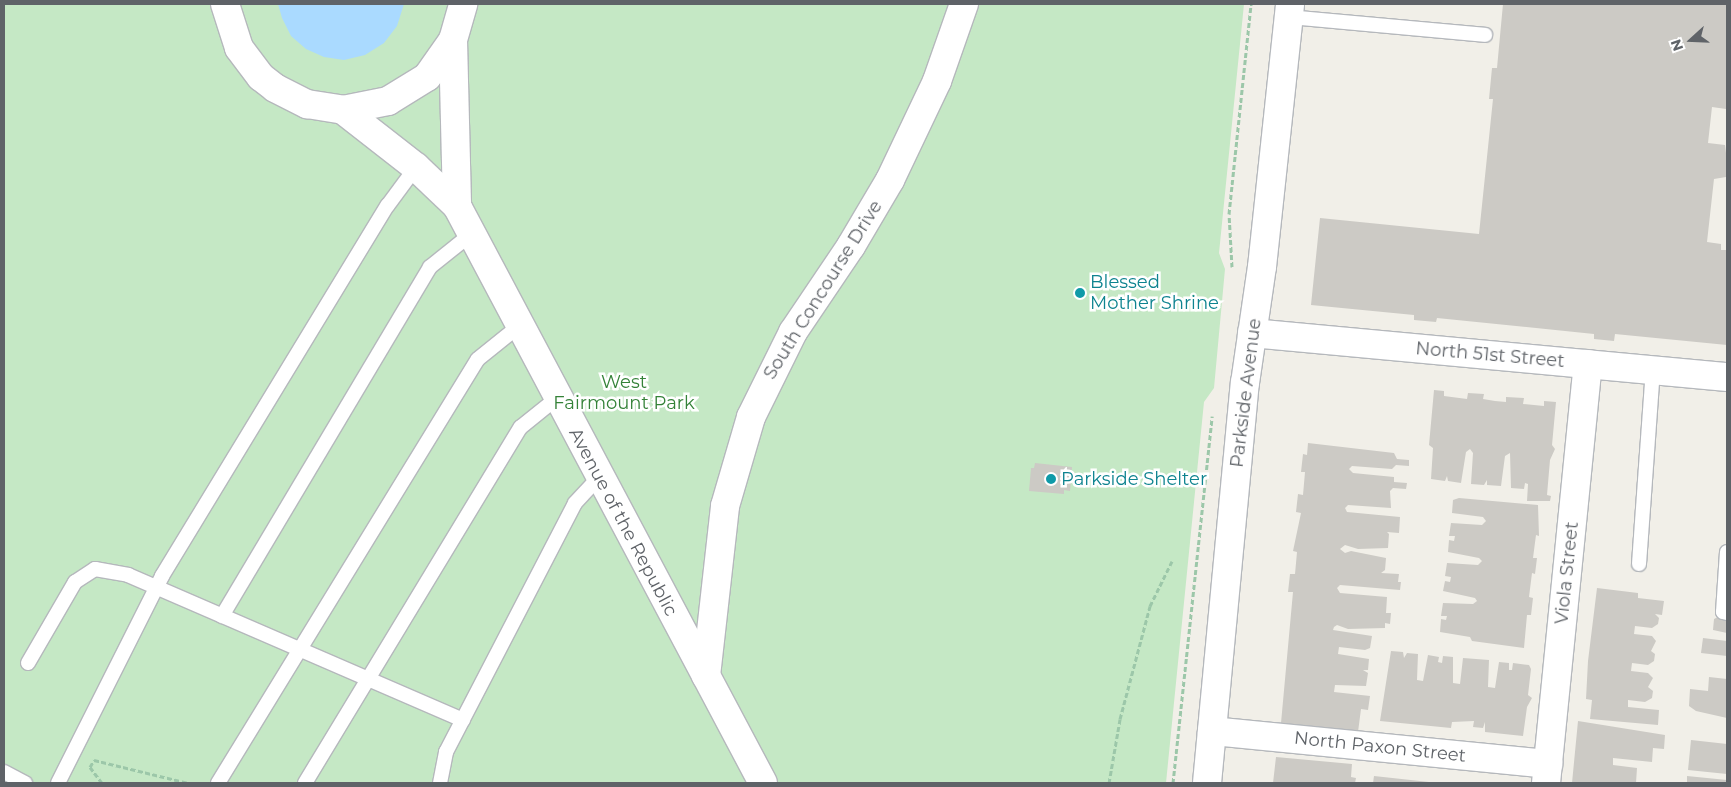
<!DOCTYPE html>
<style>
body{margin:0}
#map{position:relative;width:1731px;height:787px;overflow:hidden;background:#f1efe8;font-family:Montserrat,sans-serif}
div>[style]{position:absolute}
.green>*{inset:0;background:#c5e8c5}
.water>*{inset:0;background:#aadaff}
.building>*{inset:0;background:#cccac5}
.path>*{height:3px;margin-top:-1.5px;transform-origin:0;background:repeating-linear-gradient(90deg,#9cc7a9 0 5px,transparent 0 7.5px)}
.roads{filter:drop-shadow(1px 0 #b5b8bc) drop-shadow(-1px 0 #b5b8bc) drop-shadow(0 1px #b5b8bc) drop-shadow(0 -1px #b5b8bc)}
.lane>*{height:14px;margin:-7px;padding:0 7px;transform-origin:7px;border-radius:7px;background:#fff}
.street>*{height:28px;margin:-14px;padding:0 14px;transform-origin:14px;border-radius:14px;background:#fff}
.secondary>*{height:28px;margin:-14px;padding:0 14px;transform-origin:14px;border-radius:14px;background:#fff}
.dots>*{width:14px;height:14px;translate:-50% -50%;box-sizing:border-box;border:2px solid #fff;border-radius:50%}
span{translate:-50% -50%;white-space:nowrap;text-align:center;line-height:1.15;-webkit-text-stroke:5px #fff;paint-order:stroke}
.culture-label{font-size:18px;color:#0d838f}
.left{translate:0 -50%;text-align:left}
.street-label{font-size:18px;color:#5f6368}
.park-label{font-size:18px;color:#348238}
.frame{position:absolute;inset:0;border:5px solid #5f6368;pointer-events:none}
.north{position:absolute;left:1666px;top:15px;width:50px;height:50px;-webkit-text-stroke:4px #fff;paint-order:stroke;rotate:250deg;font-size:14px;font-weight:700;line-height:20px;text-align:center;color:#5f6368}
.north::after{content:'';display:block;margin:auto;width:18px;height:22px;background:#5f6368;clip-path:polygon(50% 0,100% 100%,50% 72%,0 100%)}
</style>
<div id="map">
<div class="green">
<i style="clip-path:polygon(4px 4px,1244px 4px,1219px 253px,1225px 269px,1214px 388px,1204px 402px,1166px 783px,4px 783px)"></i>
</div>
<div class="water">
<i style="clip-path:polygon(278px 4px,404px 4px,397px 26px,384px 43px,365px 55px,344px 60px,324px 57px,306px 49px,291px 36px,282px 18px)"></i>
</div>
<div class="building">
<i style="clip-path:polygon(1503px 4px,1727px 4px,1726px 109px,1712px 107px,1708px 143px,1725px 145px,1727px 161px,1726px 177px,1714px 179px,1707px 242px,1721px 244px,1721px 250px,1727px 250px,1727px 345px,1615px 334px,1614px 341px,1594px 339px,1594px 334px,1437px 318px,1436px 322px,1414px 320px,1414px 315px,1311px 305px,1320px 218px,1479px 234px,1493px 99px,1489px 99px,1492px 68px,1497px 68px)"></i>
<i style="clip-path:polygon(1434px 390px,1444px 391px,1444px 396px,1467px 399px,1468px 393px,1484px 394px,1483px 399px,1495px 401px,1506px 402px,1506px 397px,1524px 398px,1523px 404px,1544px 406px,1544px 401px,1556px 402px,1552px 445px,1555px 449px,1550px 460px,1547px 495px,1551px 496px,1550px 501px,1527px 501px,1528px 484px,1525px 483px,1524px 489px,1511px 488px,1510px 453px,1505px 456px,1501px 486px,1487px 485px,1487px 480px,1484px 485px,1471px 484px,1473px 453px,1470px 449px,1466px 452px,1461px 483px,1448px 481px,1447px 476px,1445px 481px,1431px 479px,1433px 448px,1429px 445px)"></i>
<i style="clip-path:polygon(1308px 443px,1394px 453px,1397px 459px,1409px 460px,1409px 466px,1396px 465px,1392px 469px,1352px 466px,1349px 469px,1353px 473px,1394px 477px,1394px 482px,1407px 483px,1406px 489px,1393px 488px,1390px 491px,1391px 508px,1348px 505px,1345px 508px,1347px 512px,1400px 517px,1399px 533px,1387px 532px,1389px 534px,1388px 548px,1358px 549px,1345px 545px,1340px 549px,1345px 553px,1351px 551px,1386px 558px,1385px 570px,1381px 573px,1399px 574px,1398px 582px,1401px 582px,1400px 590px,1340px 585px,1337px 588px,1340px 593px,1387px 597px,1386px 613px,1391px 613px,1390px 624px,1385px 623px,1385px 628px,1348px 629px,1337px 625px,1334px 627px,1333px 630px,1372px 636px,1370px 648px,1365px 650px,1339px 647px,1338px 654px,1369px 659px,1368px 670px,1363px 670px,1368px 673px,1366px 686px,1335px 685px,1334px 692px,1370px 696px,1368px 710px,1361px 709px,1358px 732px,1281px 723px,1293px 592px,1288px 592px,1290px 574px,1295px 574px,1297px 552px,1293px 551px,1301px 513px,1296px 512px,1298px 494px,1303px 495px,1305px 472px,1301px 472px,1303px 454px,1307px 455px)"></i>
<i style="clip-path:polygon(1035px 463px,1072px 467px,1070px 491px,1064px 490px,1064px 494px,1029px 491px,1031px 468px,1034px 468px)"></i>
<i style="clip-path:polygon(1459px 498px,1538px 505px,1539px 536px,1536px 535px,1533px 558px,1537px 558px,1535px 574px,1532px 573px,1529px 597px,1533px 598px,1531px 615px,1527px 615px,1524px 648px,1472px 641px,1470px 637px,1440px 632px,1441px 619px,1446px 620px,1447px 616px,1441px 616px,1443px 603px,1473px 604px,1477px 601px,1475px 598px,1443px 591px,1445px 581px,1450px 582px,1451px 577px,1445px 576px,1447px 563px,1478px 565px,1482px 561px,1479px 558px,1448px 552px,1449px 540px,1454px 541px,1455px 536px,1449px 536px,1451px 523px,1482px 525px,1486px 521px,1483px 517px,1452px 513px,1453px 500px)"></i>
<i style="clip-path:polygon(1597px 588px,1638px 593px,1638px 598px,1664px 601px,1662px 615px,1655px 614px,1659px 618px,1658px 624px,1652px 628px,1635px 626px,1634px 634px,1652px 636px,1656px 641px,1651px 651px,1655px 654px,1654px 661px,1648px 665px,1632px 663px,1631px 671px,1648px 673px,1653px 678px,1648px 687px,1653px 691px,1652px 698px,1645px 702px,1628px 700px,1628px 707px,1659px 710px,1658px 725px,1590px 719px,1592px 700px,1586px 699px,1588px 661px)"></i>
<i style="clip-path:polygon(1718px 617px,1727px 618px,1727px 633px,1713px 630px,1714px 619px)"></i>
<i style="clip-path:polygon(1703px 638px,1727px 641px,1727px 656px,1701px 653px)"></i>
<i style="clip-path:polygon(1391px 651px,1403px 652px,1404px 658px,1407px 653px,1418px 654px,1417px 680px,1423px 681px,1428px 655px,1439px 657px,1438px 662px,1442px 663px,1443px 656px,1453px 657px,1453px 683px,1460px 684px,1463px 658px,1489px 660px,1488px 687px,1495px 688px,1499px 662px,1509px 663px,1509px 670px,1512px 670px,1513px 663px,1529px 665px,1531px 669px,1528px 695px,1532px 698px,1527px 707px,1523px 736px,1485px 732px,1485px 722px,1483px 728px,1473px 727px,1474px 721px,1452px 722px,1451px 728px,1380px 721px)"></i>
<i style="clip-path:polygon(1709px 677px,1727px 679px,1727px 718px,1696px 711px,1689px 706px,1690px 689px,1708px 691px)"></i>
<i style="clip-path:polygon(1578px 721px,1665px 735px,1664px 749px,1653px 748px,1652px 762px,1613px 758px,1613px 765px,1637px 768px,1636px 783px,1572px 783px)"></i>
<i style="clip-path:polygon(1691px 740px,1727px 744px,1727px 774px,1688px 770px)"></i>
<i style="clip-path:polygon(1276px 757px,1352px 764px,1351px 777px,1356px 778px,1355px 783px,1273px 783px)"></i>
<i style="clip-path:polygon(1374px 776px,1429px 782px,1429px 783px,1373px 783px)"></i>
<i style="clip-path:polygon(1687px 776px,1727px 780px,1727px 783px,1687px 783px)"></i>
</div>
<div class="path">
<i style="left:1232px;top:267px;width:53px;rotate:-93.2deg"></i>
<i style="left:1229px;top:214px;width:211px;rotate:-84deg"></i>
<i style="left:102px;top:783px;width:20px;rotate:-127deg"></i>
<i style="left:90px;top:767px;width:8px;rotate:-60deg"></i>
<i style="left:94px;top:760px;width:97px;rotate:13.7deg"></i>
<i style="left:1109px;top:783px;width:65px;rotate:-80.2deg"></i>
<i style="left:1120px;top:719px;width:117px;rotate:-75.1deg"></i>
<i style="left:1150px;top:606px;width:50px;rotate:-63.9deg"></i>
<i style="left:1173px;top:783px;width:369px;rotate:-83.9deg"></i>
</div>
<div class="roads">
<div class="lane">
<i style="left:1289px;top:17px;width:197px;rotate:5.2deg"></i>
<i style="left:1727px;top:552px;width:60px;rotate:93.8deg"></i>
<i style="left:1723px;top:612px;width:4px;rotate:14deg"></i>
<i style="left:1639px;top:564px;width:195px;rotate:-85.9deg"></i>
<i style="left:222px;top:616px;width:406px;rotate:-59.2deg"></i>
<i style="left:430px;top:267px;width:51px;rotate:-38.7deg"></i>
<i style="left:28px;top:663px;width:94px;rotate:-59.9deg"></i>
<i style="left:75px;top:582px;width:24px;rotate:-33deg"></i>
<i style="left:95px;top:569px;width:34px;rotate:10deg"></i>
<i style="left:128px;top:575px;width:365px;rotate:23.4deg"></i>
<i style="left:4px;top:772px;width:24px;rotate:28deg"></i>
<i style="left:58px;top:783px;width:232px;rotate:-63.3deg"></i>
<i style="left:162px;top:576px;width:434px;rotate:-58.7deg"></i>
<i style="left:388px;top:205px;width:47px;rotate:-53.6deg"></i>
<i style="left:218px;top:783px;width:497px;rotate:-58.5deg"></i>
<i style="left:478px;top:359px;width:53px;rotate:-38.8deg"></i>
<i style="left:305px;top:783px;width:416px;rotate:-58.8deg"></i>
<i style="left:521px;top:427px;width:46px;rotate:-38.9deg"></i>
<i style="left:440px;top:783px;width:32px;rotate:-79deg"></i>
<i style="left:446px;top:752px;width:280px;rotate:-62.6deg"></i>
<i style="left:575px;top:503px;width:35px;rotate:-47deg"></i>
</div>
<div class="street">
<i style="left:1252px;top:333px;width:477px;rotate:5.3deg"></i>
<i style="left:1212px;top:731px;width:338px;rotate:5.6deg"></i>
<i style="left:1546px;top:783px;width:421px;rotate:-84.3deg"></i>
</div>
<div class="secondary">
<i style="left:225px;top:4px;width:46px;rotate:72.3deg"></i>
<i style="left:239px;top:48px;width:36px;rotate:53deg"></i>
<i style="left:261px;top:77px;width:18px;rotate:38deg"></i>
<i style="left:275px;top:88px;width:36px;rotate:27deg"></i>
<i style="left:307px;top:104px;width:36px;rotate:9deg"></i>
<i style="left:343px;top:110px;width:46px;rotate:-11.3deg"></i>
<i style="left:388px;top:101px;width:46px;rotate:-31.6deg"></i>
<i style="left:427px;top:77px;width:45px;rotate:-54.9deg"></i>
<i style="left:453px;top:40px;width:37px;rotate:-74deg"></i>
<i style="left:453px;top:40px;width:166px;rotate:88.6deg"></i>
<i style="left:457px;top:206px;width:653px;rotate:62.06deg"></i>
<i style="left:343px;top:110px;width:93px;rotate:38deg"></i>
<i style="left:416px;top:167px;width:57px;rotate:43.6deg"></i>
<i style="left:706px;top:676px;width:171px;rotate:-83.6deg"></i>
<i style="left:725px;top:506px;width:93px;rotate:-73.7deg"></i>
<i style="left:751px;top:417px;width:95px;rotate:-63.7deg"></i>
<i style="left:793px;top:332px;width:104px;rotate:-56deg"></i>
<i style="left:851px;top:246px;width:77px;rotate:-59.4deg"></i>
<i style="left:890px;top:180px;width:110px;rotate:-64.6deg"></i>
<i style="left:937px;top:81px;width:82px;rotate:-70.7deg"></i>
<i style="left:1207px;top:783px;width:402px;rotate:-84.6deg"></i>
<i style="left:1245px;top:383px;width:117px;rotate:-81.7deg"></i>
<i style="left:1262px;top:267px;width:264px;rotate:-83.9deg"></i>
</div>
</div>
<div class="dots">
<i style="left:1080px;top:293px;background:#0f9aa8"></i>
<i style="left:1051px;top:479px;background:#0f9aa8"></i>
</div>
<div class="culture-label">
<span class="left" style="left:1090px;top:293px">Blessed<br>Mother Shrine</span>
<span class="left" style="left:1061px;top:479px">Parkside Shelter</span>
</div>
<div class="street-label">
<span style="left:823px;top:290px;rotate:-58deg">South Concourse Drive</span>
<span style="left:1490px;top:355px;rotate:5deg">North 51st Street</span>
<span style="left:1246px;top:393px;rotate:-83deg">Parkside Avenue</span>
<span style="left:623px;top:522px;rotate:62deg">Avenue of the Republic</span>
<span style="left:1567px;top:573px;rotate:-84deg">Viola Street</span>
<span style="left:1380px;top:747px;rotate:6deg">North Paxon Street</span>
</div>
<div class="park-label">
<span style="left:624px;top:393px">West<br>Fairmount Park</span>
</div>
<div class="frame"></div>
<div class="north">N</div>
</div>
